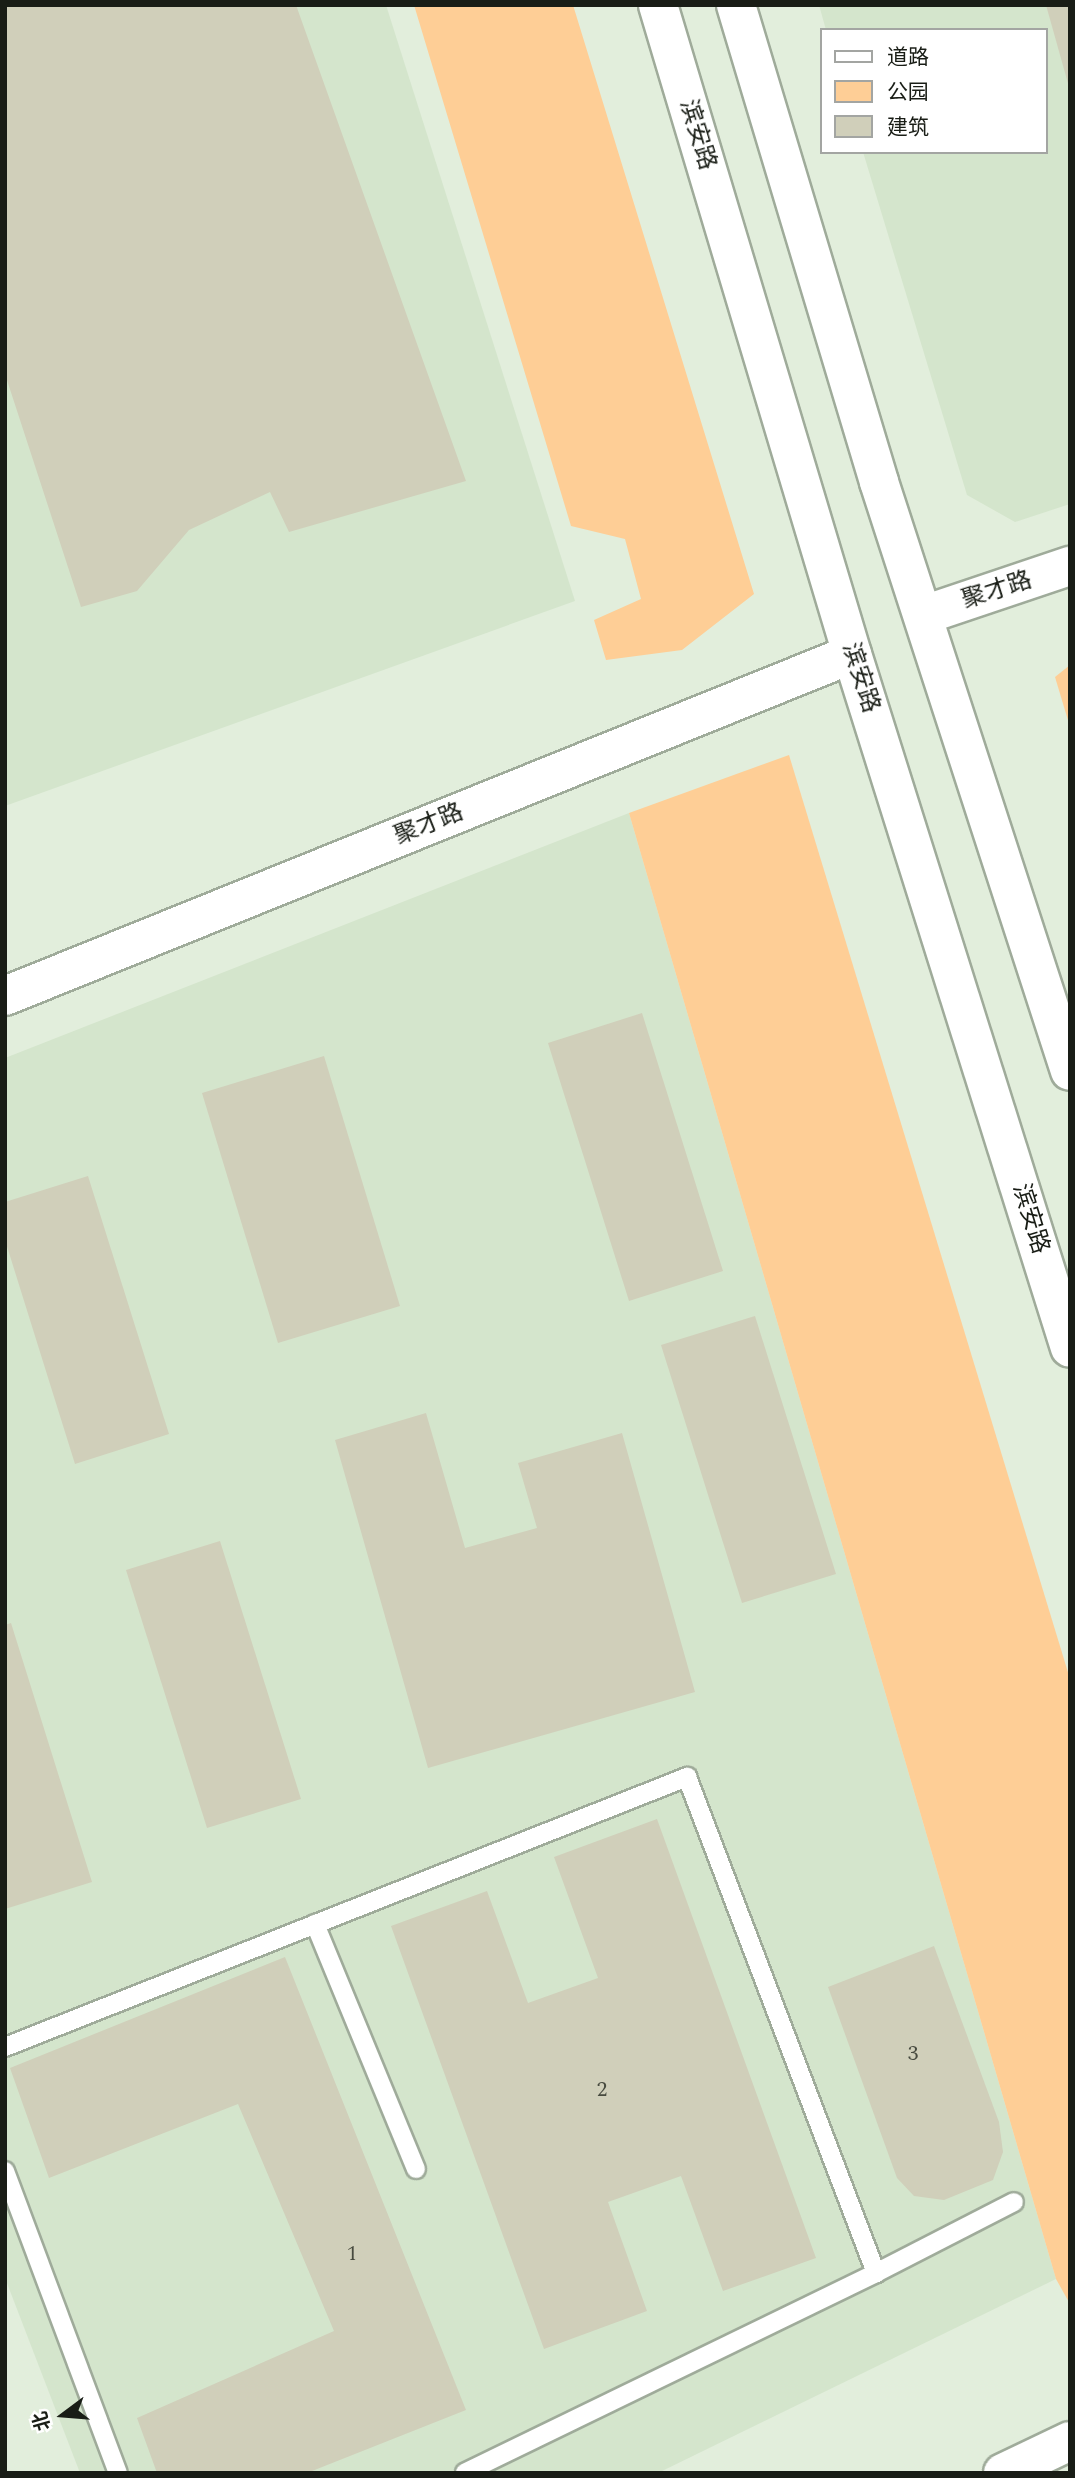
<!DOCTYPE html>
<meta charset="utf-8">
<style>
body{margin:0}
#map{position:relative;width:1075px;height:2478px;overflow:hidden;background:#e2eedc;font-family:Spectral,"Noto Sans SC",serif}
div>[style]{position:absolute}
.built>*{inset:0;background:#d4e5cc}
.green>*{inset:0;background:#fece96}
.building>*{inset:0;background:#d0cfba}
.roads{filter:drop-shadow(2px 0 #9fab9a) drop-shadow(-2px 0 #9fab9a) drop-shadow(0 2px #9fab9a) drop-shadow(0 -2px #9fab9a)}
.service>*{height:18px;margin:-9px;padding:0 9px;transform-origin:9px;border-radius:9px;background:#fff}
.tertiary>*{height:38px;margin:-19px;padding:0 19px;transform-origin:19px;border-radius:19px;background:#fff}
.secondary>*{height:38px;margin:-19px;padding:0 19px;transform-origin:19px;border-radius:19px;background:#fff}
span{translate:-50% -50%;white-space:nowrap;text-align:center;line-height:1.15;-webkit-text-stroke:7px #fff;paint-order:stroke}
.number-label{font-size:21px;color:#474a3f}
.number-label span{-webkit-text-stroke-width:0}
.street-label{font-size:24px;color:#191d16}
.frame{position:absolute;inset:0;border:7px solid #191d16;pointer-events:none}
.legend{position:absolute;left:820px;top:28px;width:228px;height:126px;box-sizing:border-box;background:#fff;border:2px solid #a3a5a2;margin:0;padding:9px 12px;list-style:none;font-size:21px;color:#191d16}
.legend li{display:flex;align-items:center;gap:14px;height:35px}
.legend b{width:35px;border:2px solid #a3a5a2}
.north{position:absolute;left:28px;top:2380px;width:70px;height:70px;-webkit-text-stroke:5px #fff;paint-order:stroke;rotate:254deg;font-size:19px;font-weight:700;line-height:28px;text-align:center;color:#191d16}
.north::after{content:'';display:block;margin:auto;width:24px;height:32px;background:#191d16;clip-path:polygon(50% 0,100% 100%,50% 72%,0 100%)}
</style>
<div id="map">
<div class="built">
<i style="clip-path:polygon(5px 5px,386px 5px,575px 601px,5px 806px)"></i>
<i style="clip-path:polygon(819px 5px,1070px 5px,1070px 504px,1015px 522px,967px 495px,863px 152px,1045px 152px,1045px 30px,826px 30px)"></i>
<i style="clip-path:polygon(629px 813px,1056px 2279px,658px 2473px,80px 2473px,5px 2278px,5px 1058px)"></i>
</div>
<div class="green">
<i style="clip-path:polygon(414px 5px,573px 5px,754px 594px,682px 650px,606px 660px,594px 620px,641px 599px,625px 539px,571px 526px)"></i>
<i style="clip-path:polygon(1070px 665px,1070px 727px,1055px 677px)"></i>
<i style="clip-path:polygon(789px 755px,1070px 1679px,1070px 2304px,1056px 2279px,629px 813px)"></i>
</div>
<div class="building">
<i style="clip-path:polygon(5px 5px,296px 5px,466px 481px,289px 532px,270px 492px,189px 530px,137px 591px,81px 607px,5px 374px)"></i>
<i style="clip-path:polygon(1046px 5px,1070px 5px,1070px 87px,1069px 87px)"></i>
<i style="clip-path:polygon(642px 1013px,723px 1271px,629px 1301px,548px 1043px)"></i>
<i style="clip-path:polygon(324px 1056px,400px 1306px,278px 1343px,202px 1093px)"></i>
<i style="clip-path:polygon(88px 1176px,169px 1434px,75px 1464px,5px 1240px,5px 1202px)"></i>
<i style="clip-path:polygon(755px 1316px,836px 1574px,742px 1603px,661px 1345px)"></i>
<i style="clip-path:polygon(426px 1413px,465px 1548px,537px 1528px,518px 1463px,622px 1433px,695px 1692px,428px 1768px,335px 1440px)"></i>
<i style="clip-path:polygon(220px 1541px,301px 1799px,207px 1828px,126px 1570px)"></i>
<i style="clip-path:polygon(11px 1623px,92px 1882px,5px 1909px,5px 1625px)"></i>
<i style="clip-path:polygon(657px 1819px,816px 2258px,723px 2291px,681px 2176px,608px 2202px,647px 2311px,544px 2349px,391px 1926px,487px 1891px,528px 2003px,598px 1978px,554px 1857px)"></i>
<i style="clip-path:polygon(934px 1946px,999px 2122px,1003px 2152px,993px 2180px,944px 2200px,914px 2196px,897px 2178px,828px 1987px)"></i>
<i style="clip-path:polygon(285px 1957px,466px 2410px,307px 2473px,157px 2473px,137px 2418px,334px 2331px,238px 2104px,49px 2178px,10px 2068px)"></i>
</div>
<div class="roads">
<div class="service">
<i style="left:315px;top:1924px;width:265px;rotate:67.6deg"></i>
<i style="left:5px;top:2047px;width:734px;rotate:-21.6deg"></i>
<i style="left:687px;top:1777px;width:531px;rotate:69.14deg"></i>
<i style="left:876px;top:2273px;width:457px;rotate:154.1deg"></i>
<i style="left:5px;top:2171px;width:322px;rotate:69.5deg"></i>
<i style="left:876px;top:2273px;width:155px;rotate:-27.2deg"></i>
</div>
<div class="tertiary">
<i style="left:924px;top:615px;width:154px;rotate:-18.6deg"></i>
<i style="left:5px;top:996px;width:913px;rotate:-21.99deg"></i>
</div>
<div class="secondary">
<i style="left:658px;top:5px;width:677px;rotate:73.36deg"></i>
<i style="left:852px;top:654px;width:727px;rotate:72.56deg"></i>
<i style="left:736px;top:5px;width:498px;rotate:73.3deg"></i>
<i style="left:879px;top:482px;width:619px;rotate:72.03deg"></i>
<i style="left:1003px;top:2473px;width:74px;rotate:-25.5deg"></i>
</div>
</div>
<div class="number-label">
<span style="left:913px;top:2054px">3</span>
<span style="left:602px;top:2090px">2</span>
<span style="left:352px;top:2254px">1</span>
</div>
<div class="street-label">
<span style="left:697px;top:135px;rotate:73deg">滨安路</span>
<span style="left:997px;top:591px;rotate:-18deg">聚才路</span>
<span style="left:860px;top:678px;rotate:72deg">滨安路</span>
<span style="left:429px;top:825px;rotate:-22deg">聚才路</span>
<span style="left:1030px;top:1219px;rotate:73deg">滨安路</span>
</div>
<div class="frame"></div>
<ul class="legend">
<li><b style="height:9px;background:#fff"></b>道路</li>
<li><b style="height:19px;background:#fece96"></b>公园</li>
<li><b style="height:19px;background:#d0cfba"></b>建筑</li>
</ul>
<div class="north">北</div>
</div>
